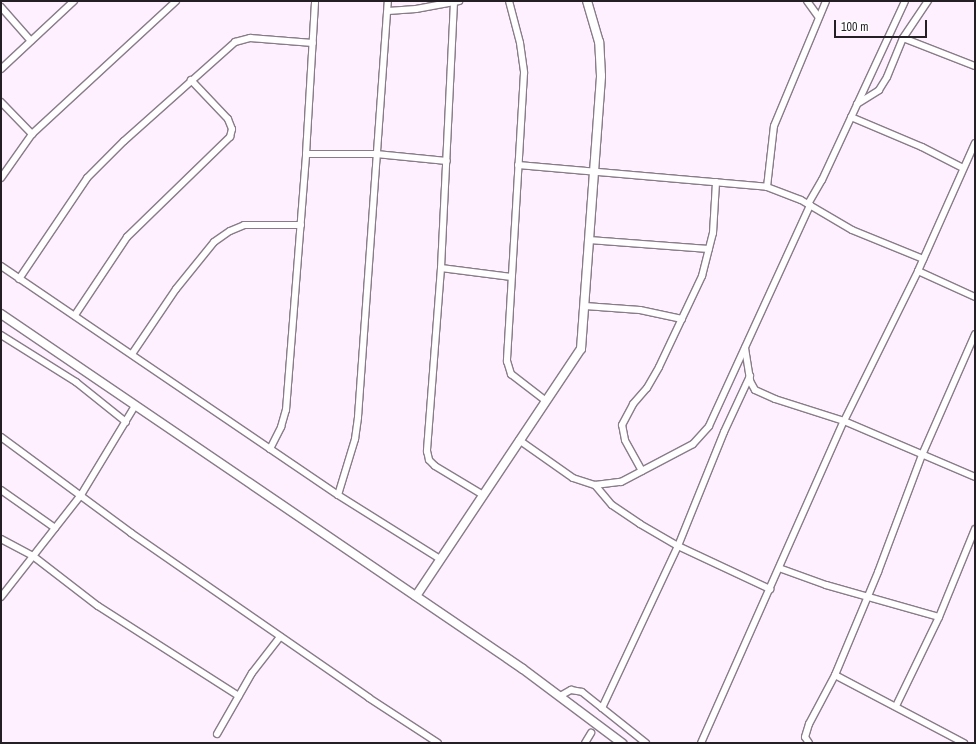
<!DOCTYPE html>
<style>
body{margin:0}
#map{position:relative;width:976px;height:744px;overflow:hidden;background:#fef0fe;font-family:"Archivo Narrow",sans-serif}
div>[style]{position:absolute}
.roads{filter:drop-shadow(1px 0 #887c88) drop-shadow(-1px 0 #887c88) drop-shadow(0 1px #887c88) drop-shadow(0 -1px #887c88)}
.street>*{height:6px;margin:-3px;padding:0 3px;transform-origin:3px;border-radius:3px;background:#fff}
.secondary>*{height:8px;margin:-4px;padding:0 4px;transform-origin:4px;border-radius:4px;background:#fff}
span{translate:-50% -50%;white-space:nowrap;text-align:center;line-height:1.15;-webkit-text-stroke:3.5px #fff;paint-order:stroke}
.frame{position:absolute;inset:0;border:2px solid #241f24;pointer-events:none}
.scale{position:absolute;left:834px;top:20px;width:93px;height:18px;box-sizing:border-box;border:2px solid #241f24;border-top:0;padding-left:5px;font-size:12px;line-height:14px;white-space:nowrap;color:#241f24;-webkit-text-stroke:3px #fff;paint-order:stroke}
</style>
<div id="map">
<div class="roads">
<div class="street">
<i style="left:509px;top:1px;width:43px;rotate:75.3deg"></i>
<i style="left:520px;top:43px;width:30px;rotate:82deg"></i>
<i style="left:524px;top:73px;width:289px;rotate:93.4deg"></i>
<i style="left:507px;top:361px;width:14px;rotate:73deg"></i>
<i style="left:511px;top:374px;width:44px;rotate:37.6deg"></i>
<i style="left:807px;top:1px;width:19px;rotate:54deg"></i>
<i style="left:454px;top:2px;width:266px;rotate:92.8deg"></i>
<i style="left:441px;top:268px;width:184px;rotate:94.4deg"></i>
<i style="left:427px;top:451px;width:9px;rotate:77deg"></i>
<i style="left:429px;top:460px;width:8px;rotate:45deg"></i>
<i style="left:435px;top:466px;width:56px;rotate:31.1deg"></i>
<i style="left:1px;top:7px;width:45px;rotate:48.6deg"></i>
<i style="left:388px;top:11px;width:28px;rotate:-4deg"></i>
<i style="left:416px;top:9px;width:44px;rotate:-10.5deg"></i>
<i style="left:903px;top:38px;width:77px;rotate:21.3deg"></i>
<i style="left:1px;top:69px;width:100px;rotate:-43deg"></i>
<i style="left:1px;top:102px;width:45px;rotate:45.9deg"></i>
<i style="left:857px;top:104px;width:26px;rotate:-32deg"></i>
<i style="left:879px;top:90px;width:15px;rotate:-58deg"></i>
<i style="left:887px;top:77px;width:42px;rotate:-67.7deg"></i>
<i style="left:903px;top:38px;width:45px;rotate:-56deg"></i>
<i style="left:851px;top:117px;width:77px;rotate:22.9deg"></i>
<i style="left:922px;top:147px;width:46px;rotate:27.1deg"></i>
<i style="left:306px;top:154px;width:70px"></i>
<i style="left:376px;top:154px;width:71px;rotate:5.6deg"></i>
<i style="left:518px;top:165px;width:250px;rotate:5deg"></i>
<i style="left:767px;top:187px;width:36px;rotate:21deg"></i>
<i style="left:801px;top:200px;width:59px;rotate:30.5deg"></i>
<i style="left:852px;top:230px;width:77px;rotate:22.2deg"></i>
<i style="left:1px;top:178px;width:54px;rotate:-54.8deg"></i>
<i style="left:32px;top:134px;width:196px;rotate:-42.7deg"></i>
<i style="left:767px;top:187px;width:61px;rotate:-83.5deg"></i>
<i style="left:774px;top:126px;width:135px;rotate:-67.4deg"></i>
<i style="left:808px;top:204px;width:28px;rotate:-60deg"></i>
<i style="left:822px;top:180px;width:197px;rotate:-65.1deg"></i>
<i style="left:589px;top:240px;width:120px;rotate:4.3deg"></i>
<i style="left:1px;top:266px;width:407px;rotate:34.2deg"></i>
<i style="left:338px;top:495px;width:120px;rotate:32.1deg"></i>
<i style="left:441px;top:268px;width:71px;rotate:7.3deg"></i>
<i style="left:918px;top:271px;width:63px;rotate:24.5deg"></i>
<i style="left:19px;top:279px;width:122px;rotate:-56deg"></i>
<i style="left:87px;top:178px;width:52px;rotate:-45deg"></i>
<i style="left:124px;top:141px;width:149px;rotate:-41.7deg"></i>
<i style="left:235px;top:42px;width:16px;rotate:-15deg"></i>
<i style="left:250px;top:38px;width:63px;rotate:4.5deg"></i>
<i style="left:585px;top:306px;width:55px;rotate:4.2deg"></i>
<i style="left:640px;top:310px;width:43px;rotate:12.1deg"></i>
<i style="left:75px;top:315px;width:94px;rotate:-56.3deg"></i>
<i style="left:127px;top:237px;width:144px;rotate:-44.2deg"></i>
<i style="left:230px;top:137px;width:8px;rotate:-76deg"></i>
<i style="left:232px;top:129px;width:11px;rotate:-112deg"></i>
<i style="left:228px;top:119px;width:54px;rotate:-133.5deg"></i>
<i style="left:1px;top:335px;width:89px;rotate:32.1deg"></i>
<i style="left:76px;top:382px;width:64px;rotate:38.7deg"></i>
<i style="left:745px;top:348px;width:33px;rotate:81deg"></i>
<i style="left:750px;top:381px;width:10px;rotate:61deg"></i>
<i style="left:755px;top:390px;width:22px;rotate:24deg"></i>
<i style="left:775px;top:399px;width:72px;rotate:17.7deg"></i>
<i style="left:844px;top:421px;width:142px;rotate:23.1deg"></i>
<i style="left:132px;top:354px;width:78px;rotate:-55.9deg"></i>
<i style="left:176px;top:289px;width:60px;rotate:-51deg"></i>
<i style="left:214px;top:242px;width:19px;rotate:-35deg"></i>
<i style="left:230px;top:231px;width:15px;rotate:-23deg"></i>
<i style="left:244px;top:225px;width:57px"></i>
<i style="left:1px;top:437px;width:162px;rotate:36.4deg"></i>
<i style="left:131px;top:533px;width:290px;rotate:34.7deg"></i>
<i style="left:369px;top:698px;width:82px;rotate:33.1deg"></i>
<i style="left:519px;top:440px;width:66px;rotate:35.1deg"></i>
<i style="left:573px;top:478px;width:23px;rotate:18deg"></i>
<i style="left:595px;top:485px;width:26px;rotate:-7deg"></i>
<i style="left:621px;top:482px;width:81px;rotate:-27.8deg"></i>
<i style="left:693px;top:444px;width:24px;rotate:-48deg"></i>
<i style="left:709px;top:426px;width:243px;rotate:-65.4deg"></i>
<i style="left:270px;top:449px;width:25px;rotate:-63deg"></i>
<i style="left:281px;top:427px;width:18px;rotate:-74deg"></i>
<i style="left:286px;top:410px;width:257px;rotate:-85.5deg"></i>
<i style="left:306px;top:154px;width:153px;rotate:-86.6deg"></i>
<i style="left:642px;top:471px;width:35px;rotate:-119deg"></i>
<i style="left:625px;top:440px;width:15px;rotate:-101deg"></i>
<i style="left:622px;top:425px;width:24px;rotate:-62deg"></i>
<i style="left:633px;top:404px;width:21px;rotate:-49deg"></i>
<i style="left:647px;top:388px;width:24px;rotate:-60deg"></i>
<i style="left:659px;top:367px;width:101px;rotate:-64.7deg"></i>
<i style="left:702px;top:276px;width:44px;rotate:-75.7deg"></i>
<i style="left:713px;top:233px;width:51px;rotate:-86.6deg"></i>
<i style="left:595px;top:485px;width:26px;rotate:50deg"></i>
<i style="left:612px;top:505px;width:34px;rotate:34deg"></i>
<i style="left:640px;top:524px;width:44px;rotate:30.1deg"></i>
<i style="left:678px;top:546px;width:102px;rotate:25.1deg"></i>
<i style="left:1px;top:490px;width:66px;rotate:35.1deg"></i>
<i style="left:338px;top:495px;width:59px;rotate:-73.1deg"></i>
<i style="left:355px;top:439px;width:22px;rotate:-82deg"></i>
<i style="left:358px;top:417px;width:417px;rotate:-85.9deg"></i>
<i style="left:1px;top:539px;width:36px;rotate:28deg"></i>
<i style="left:33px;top:556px;width:82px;rotate:37.6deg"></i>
<i style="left:98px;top:606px;width:167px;rotate:32.6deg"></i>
<i style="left:779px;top:568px;width:50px;rotate:19.9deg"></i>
<i style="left:826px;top:585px;width:117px;rotate:15.8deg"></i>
<i style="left:1px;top:597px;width:130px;rotate:-51.9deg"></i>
<i style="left:81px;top:495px;width:104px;rotate:-58.8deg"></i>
<i style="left:835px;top:675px;width:146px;rotate:27.8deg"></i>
<i style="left:560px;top:696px;width:13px;rotate:-29deg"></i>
<i style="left:571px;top:690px;width:11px;rotate:10deg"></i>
<i style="left:582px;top:692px;width:82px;rotate:38.6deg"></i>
<i style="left:896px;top:706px;width:99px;rotate:-64.2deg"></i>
<i style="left:939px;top:617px;width:95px;rotate:-67.8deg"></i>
<i style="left:602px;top:708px;width:179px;rotate:-64.9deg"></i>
<i style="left:678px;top:546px;width:123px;rotate:-68deg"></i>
<i style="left:724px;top:432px;width:62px;rotate:-65.1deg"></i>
<i style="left:217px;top:734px;width:70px;rotate:-60.2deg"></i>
<i style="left:252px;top:673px;width:46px;rotate:-52.1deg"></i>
<i style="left:585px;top:743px;width:12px;rotate:-59deg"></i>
<i style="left:701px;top:743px;width:352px;rotate:-66.1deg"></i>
<i style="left:844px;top:421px;width:167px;rotate:-63.7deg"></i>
<i style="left:918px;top:271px;width:140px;rotate:-66deg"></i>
<i style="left:809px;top:743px;width:7px;rotate:-124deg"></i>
<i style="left:805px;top:737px;width:14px;rotate:-73deg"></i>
<i style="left:809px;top:724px;width:55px;rotate:-62deg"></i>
<i style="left:835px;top:675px;width:112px;rotate:-67.3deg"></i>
<i style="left:878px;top:572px;width:125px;rotate:-69.4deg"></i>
<i style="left:922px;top:455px;width:132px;rotate:-66.3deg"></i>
</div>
<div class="secondary">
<i style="left:1px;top:314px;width:631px;rotate:34.22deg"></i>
<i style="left:523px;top:669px;width:124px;rotate:36.8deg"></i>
<i style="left:416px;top:596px;width:297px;rotate:-56.3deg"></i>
<i style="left:581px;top:349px;width:274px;rotate:-85.8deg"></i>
<i style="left:601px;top:76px;width:34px;rotate:-93deg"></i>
<i style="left:599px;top:42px;width:43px;rotate:-106.3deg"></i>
</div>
</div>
<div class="frame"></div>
<div class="scale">100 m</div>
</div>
